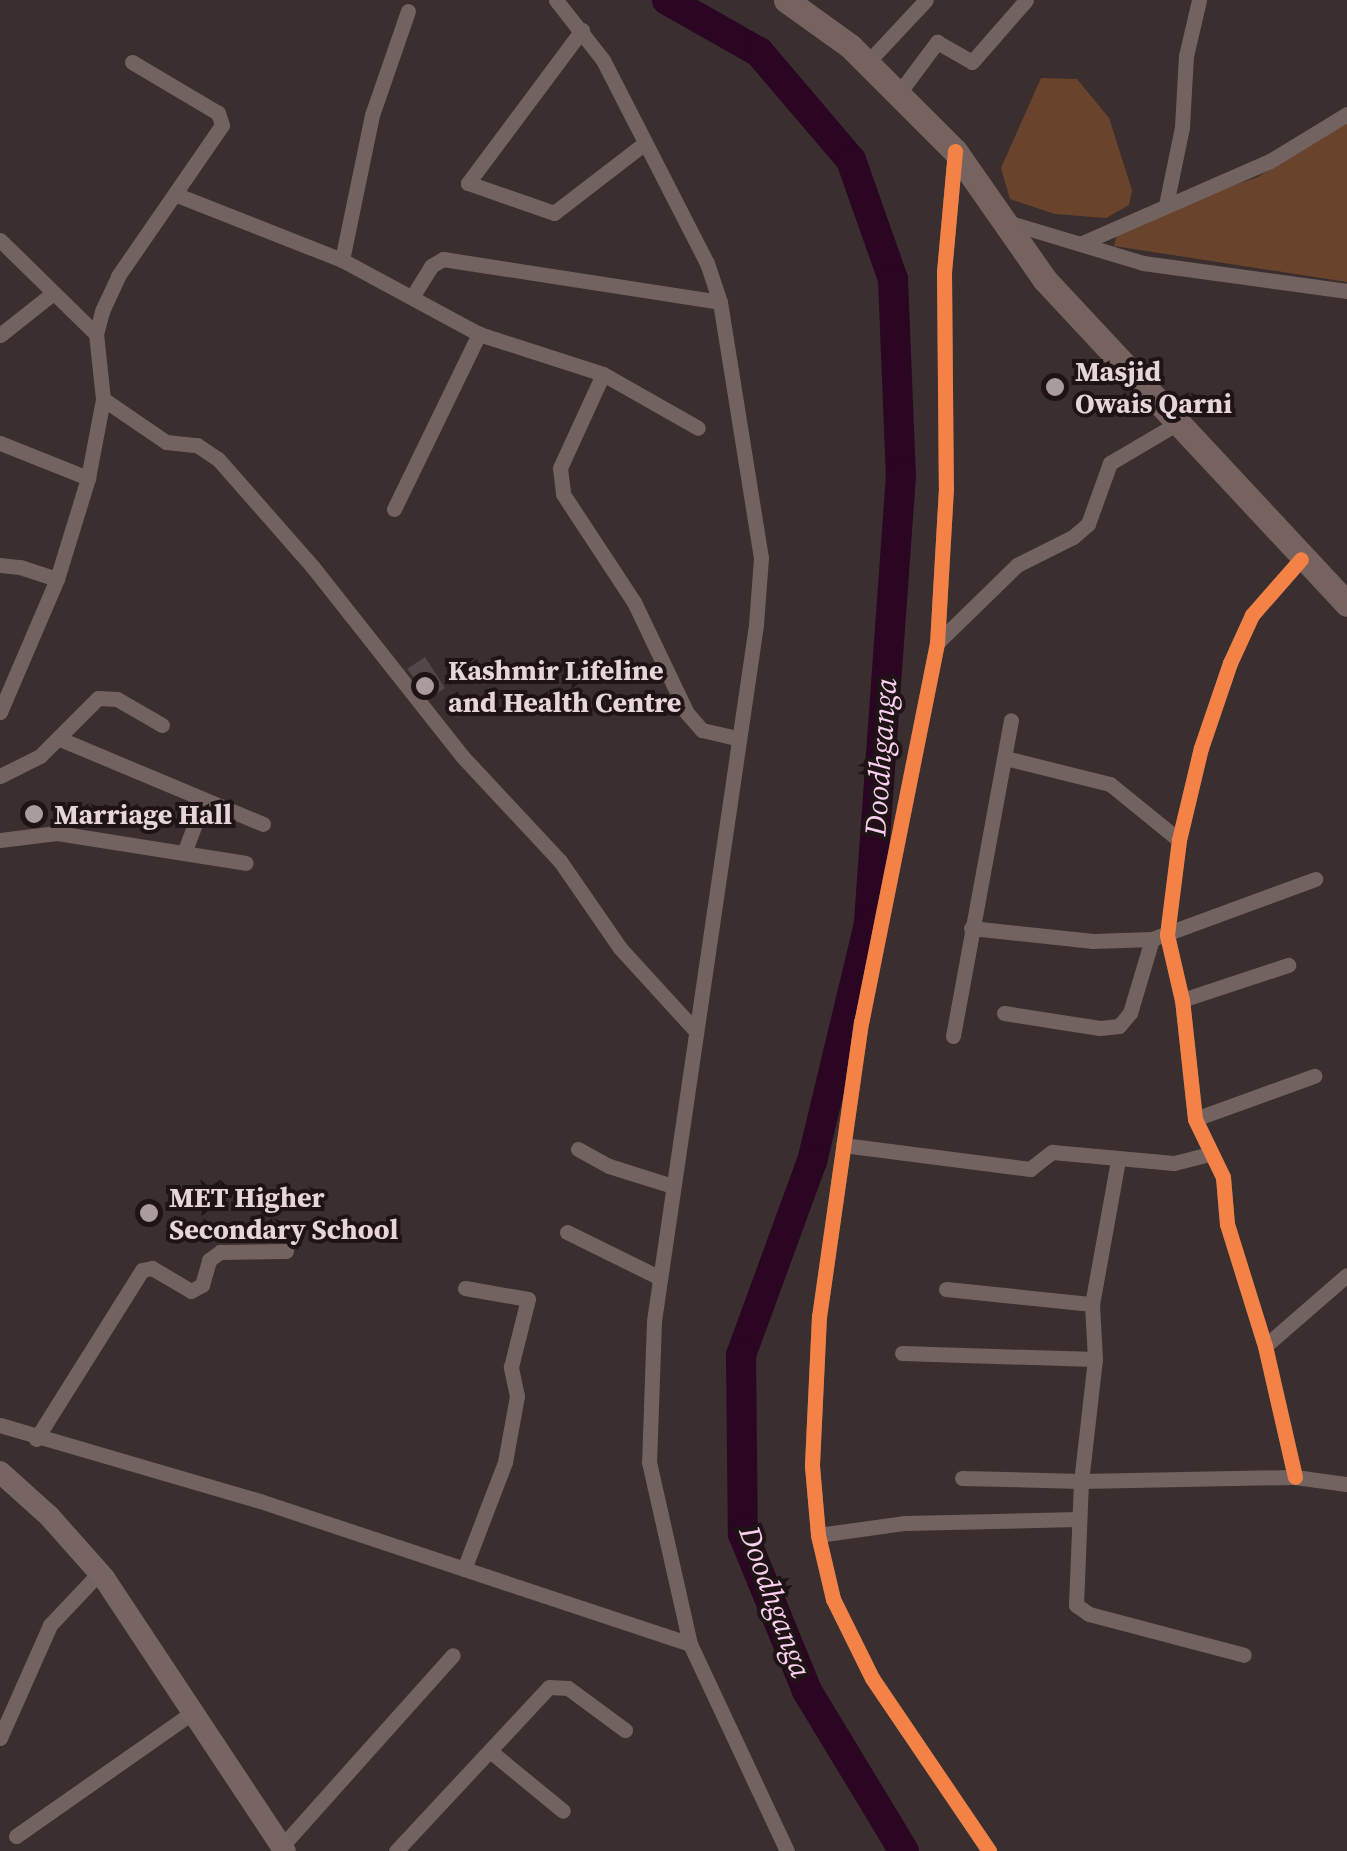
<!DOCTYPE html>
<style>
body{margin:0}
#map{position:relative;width:1347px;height:1851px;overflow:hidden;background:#3a2e2e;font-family:"Source Serif 4",serif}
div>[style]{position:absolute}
.green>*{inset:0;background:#6a432d}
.river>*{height:30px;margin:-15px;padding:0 15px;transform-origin:15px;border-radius:15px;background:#2a0622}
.building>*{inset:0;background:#524848}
.minor>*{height:15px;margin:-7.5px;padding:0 7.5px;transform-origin:7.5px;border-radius:7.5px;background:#726360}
.secondary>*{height:22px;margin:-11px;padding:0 11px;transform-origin:11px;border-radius:11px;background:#766562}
.primary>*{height:25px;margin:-12.5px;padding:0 12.5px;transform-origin:12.5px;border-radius:12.5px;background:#766360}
.cycleway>*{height:15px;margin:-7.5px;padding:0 7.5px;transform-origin:7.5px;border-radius:7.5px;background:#f48246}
.dots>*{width:28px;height:28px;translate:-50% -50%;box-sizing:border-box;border:5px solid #1f1415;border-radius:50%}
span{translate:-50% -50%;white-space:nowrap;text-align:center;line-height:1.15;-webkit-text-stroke:8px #1f1415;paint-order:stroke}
.poi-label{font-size:28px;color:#e6d6d7;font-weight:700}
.left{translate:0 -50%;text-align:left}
.water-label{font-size:30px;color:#fbcfef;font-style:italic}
</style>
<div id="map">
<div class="green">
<i style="clip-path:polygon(1041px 78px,1077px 79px,1109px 118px,1132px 190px,1129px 205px,1106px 218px,1055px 214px,1010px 199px,1001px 168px)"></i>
<i style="clip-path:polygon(1347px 116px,1347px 282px,1114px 246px,1117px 234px,1150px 214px,1258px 177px)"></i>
</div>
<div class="river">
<i style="left:667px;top:0;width:106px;rotate:29.5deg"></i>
<i style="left:759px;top:52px;width:142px;rotate:49.6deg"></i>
<i style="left:851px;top:160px;width:126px;rotate:70.6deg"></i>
<i style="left:893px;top:279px;width:196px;rotate:87.7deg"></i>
<i style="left:901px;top:475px;width:450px;rotate:94.1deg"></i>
<i style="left:869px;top:924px;width:244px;rotate:103.5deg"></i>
<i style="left:812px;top:1161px;width:207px;rotate:110.1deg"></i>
<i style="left:741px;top:1355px;width:179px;rotate:89.4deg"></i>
<i style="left:743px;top:1534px;width:170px;rotate:67.8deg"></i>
<i style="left:807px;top:1691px;width:187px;rotate:58.8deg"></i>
</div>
<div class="building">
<i style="clip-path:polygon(425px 657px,445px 688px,430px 698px,407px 669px)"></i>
</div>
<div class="minor">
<i style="left:556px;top:0;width:76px;rotate:51.9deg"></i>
<i style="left:603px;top:60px;width:228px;rotate:62.9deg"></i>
<i style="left:707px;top:263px;width:41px;rotate:71.6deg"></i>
<i style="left:720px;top:302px;width:259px;rotate:80.9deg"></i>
<i style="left:761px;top:558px;width:67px;rotate:94.3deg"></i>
<i style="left:756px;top:625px;width:703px;rotate:98.34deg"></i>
<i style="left:654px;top:1321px;width:141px;rotate:92deg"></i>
<i style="left:649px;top:1462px;width:187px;rotate:77.3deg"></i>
<i style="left:582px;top:30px;width:191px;rotate:126.7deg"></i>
<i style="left:468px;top:183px;width:91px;rotate:19.2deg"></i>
<i style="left:554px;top:213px;width:115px;rotate:-37.6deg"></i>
<i style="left:867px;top:63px;width:86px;rotate:-46.9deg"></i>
<i style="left:899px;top:93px;width:64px;rotate:-53.3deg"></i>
<i style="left:937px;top:42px;width:40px;rotate:29.7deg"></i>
<i style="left:972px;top:62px;width:82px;rotate:-48.9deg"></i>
<i style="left:955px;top:151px;width:121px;rotate:95.2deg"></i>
<i style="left:944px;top:272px;width:216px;rotate:89.5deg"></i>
<i style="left:946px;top:488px;width:155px;rotate:93.3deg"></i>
<i style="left:937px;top:643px;width:387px;rotate:101.3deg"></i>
<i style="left:861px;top:1022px;width:297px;rotate:98.1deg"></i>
<i style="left:819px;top:1316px;width:150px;rotate:92.7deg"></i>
<i style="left:812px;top:1466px;width:69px;rotate:85deg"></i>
<i style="left:818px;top:1535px;width:66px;rotate:76.8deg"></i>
<i style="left:833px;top:1599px;width:88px;rotate:63.7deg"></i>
<i style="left:872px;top:1678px;width:209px;rotate:55.9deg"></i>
<i style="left:177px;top:195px;width:177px;rotate:21.5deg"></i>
<i style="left:342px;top:260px;width:156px;rotate:28.4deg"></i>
<i style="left:479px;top:334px;width:130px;rotate:17.9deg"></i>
<i style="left:603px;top:374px;width:109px;rotate:29.6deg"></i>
<i style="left:1166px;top:205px;width:80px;rotate:-78.4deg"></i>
<i style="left:1182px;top:127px;width:71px;rotate:-86.8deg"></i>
<i style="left:1186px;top:56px;width:57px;rotate:-76.9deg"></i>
<i style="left:1004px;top:221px;width:145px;rotate:16.8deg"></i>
<i style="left:1143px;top:263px;width:206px;rotate:7.8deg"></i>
<i style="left:0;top:240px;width:134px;rotate:44.4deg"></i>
<i style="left:1082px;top:243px;width:205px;rotate:-23.6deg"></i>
<i style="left:1270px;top:161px;width:90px;rotate:-31.4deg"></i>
<i style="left:342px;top:260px;width:148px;rotate:-78.3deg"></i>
<i style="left:372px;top:115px;width:110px;rotate:-70.9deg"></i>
<i style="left:412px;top:297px;width:36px;rotate:-58deg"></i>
<i style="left:431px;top:266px;width:14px;rotate:-30deg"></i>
<i style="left:443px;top:259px;width:280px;rotate:8.8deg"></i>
<i style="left:0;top:335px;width:68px;rotate:-38.4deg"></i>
<i style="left:603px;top:374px;width:103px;rotate:114.6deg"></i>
<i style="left:560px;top:468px;width:26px;rotate:83deg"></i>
<i style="left:563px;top:494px;width:129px;rotate:56.7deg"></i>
<i style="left:634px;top:602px;width:123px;rotate:64.5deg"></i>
<i style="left:687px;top:713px;width:23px;rotate:49deg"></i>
<i style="left:702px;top:730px;width:36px;rotate:13deg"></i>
<i style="left:103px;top:399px;width:76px;rotate:34.3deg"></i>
<i style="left:166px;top:442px;width:31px;rotate:6deg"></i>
<i style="left:197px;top:445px;width:25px;rotate:34deg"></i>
<i style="left:218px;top:459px;width:142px;rotate:48.7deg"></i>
<i style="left:312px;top:566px;width:242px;rotate:51.7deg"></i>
<i style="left:462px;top:756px;width:144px;rotate:47deg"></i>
<i style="left:560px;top:861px;width:106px;rotate:55.4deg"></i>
<i style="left:620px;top:948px;width:111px;rotate:47.6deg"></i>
<i style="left:0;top:443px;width:95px;rotate:21.7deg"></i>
<i style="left:394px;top:509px;width:195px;rotate:-64.1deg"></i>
<i style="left:0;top:565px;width:20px;rotate:6deg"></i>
<i style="left:20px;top:567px;width:39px;rotate:18deg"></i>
<i style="left:937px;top:643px;width:112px;rotate:-44.3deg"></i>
<i style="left:1017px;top:565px;width:63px;rotate:-26.6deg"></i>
<i style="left:1073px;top:537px;width:20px;rotate:-41deg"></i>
<i style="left:1088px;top:524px;width:65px;rotate:-70.2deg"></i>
<i style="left:1110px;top:463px;width:79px;rotate:-30.5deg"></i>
<i style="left:0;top:712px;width:145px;rotate:-66.8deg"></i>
<i style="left:57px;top:579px;width:106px;rotate:-72.9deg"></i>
<i style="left:88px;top:478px;width:80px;rotate:-79.2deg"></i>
<i style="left:103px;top:399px;width:65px;rotate:-96.1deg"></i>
<i style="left:96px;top:334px;width:24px;rotate:-75deg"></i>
<i style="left:102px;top:311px;width:38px;rotate:-65deg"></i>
<i style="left:118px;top:276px;width:183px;rotate:-55.4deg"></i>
<i style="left:222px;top:125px;width:13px;rotate:-108deg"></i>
<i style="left:218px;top:113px;width:100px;rotate:-149.3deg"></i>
<i style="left:60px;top:739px;width:220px;rotate:22.7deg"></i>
<i style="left:1005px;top:758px;width:108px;rotate:13.9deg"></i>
<i style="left:1110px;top:784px;width:89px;rotate:39.1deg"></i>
<i style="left:0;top:776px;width:45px;rotate:-26.6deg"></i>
<i style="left:40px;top:756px;width:82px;rotate:-45deg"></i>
<i style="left:98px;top:698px;width:19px;rotate:3deg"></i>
<i style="left:117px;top:699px;width:52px;rotate:30deg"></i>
<i style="left:0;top:840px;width:57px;rotate:-7deg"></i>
<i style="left:57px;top:833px;width:191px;rotate:9deg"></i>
<i style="left:184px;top:853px;width:57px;rotate:-69.3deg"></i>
<i style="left:971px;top:928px;width:123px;rotate:6.1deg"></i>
<i style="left:1093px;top:941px;width:59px;rotate:-1.9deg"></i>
<i style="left:1152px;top:939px;width:174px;rotate:-20.2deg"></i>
<i style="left:1182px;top:1000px;width:112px;rotate:-18.3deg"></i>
<i style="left:1004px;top:1013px;width:97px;rotate:8.9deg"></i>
<i style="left:1100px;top:1028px;width:19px;rotate:-6deg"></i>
<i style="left:1119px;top:1026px;width:17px;rotate:-50deg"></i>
<i style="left:1130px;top:1013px;width:77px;rotate:-73.4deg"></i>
<i style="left:953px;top:1036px;width:321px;rotate:-79.6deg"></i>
<i style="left:1195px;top:1119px;width:127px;rotate:-19.9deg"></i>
<i style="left:843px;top:1145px;width:189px;rotate:7.3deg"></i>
<i style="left:1030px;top:1169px;width:28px;rotate:-38deg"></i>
<i style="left:1052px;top:1152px;width:122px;rotate:5.2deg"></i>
<i style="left:1174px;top:1163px;width:38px;rotate:-14deg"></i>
<i style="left:578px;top:1149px;width:35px;rotate:29deg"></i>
<i style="left:609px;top:1166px;width:67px;rotate:17.4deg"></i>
<i style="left:1118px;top:1160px;width:146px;rotate:100.2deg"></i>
<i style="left:1092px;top:1304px;width:55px;rotate:86.9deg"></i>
<i style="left:1095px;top:1359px;width:123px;rotate:96.5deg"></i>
<i style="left:1081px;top:1481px;width:124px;rotate:92.3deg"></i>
<i style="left:1076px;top:1605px;width:16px;rotate:35deg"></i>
<i style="left:1089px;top:1614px;width:160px;rotate:14.8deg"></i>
<i style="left:567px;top:1232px;width:104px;rotate:26.3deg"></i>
<i style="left:946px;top:1289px;width:147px;rotate:5.9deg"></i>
<i style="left:1265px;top:1346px;width:108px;rotate:-40.9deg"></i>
<i style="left:902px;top:1353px;width:193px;rotate:1.8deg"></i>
<i style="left:0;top:1425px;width:271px;rotate:16.3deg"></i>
<i style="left:260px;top:1501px;width:453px;rotate:18.4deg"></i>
<i style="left:690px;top:1644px;width:229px;rotate:64.9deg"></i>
<i style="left:36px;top:1439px;width:199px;rotate:-57.9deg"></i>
<i style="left:142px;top:1270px;width:10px;rotate:-11deg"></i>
<i style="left:152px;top:1268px;width:45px;rotate:30.5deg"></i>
<i style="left:191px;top:1291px;width:13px;rotate:-29deg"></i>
<i style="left:202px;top:1285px;width:26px;rotate:-74deg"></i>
<i style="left:209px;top:1260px;width:14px;rotate:-36deg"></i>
<i style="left:220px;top:1252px;width:66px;rotate:-0.9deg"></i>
<i style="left:1295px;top:1477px;width:134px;rotate:-102.9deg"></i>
<i style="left:1265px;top:1346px;width:128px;rotate:-107.3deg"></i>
<i style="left:1227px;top:1224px;width:47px;rotate:-94.9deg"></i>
<i style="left:1223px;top:1177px;width:64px;rotate:-115.8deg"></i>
<i style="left:1195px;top:1119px;width:120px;rotate:-96.2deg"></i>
<i style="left:1182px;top:1000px;width:67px;rotate:-103deg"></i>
<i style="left:1167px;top:935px;width:96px;rotate:-82.8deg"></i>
<i style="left:1179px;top:840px;width:95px;rotate:-76.6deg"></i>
<i style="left:1201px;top:748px;width:90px;rotate:-71.2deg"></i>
<i style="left:1230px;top:663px;width:53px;rotate:-65.4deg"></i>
<i style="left:1252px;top:615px;width:74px;rotate:-48.8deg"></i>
<i style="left:962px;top:1478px;width:119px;rotate:1.4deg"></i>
<i style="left:1081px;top:1481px;width:214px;rotate:-1.1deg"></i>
<i style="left:1295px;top:1477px;width:52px;rotate:7.7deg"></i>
<i style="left:818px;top:1535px;width:88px;rotate:-7.9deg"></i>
<i style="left:905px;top:1523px;width:173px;rotate:-1.3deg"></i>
<i style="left:464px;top:1569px;width:115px;rotate:-69deg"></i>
<i style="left:505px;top:1462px;width:67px;rotate:-79.7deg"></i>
<i style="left:517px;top:1396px;width:30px;rotate:-102deg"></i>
<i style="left:511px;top:1367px;width:70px;rotate:-76deg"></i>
<i style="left:528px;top:1299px;width:64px;rotate:-170.1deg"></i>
<i style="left:0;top:1738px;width:124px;rotate:-66.1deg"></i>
<i style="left:50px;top:1625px;width:70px;rotate:-46.7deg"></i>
<i style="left:490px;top:1751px;width:94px;rotate:39.4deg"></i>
<i style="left:16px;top:1836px;width:216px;rotate:-35deg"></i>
<i style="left:282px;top:1846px;width:256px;rotate:-48.2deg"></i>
<i style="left:396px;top:1851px;width:224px;rotate:-47deg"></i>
<i style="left:549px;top:1687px;width:19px;rotate:3deg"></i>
<i style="left:568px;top:1688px;width:71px;rotate:36.4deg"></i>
</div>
<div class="secondary">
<i style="left:0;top:1472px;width:66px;rotate:41.9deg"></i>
<i style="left:49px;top:1516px;width:83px;rotate:48.4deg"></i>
<i style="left:104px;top:1578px;width:328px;rotate:56.5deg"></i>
</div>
<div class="primary">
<i style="left:786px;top:0;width:79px;rotate:35.7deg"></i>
<i style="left:850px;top:46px;width:148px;rotate:45deg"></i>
<i style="left:955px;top:151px;width:157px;rotate:55.1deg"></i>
<i style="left:1045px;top:280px;width:443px;rotate:47deg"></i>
</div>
<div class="cycleway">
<i style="left:955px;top:151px;width:121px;rotate:95.2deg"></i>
<i style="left:944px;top:272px;width:216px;rotate:89.5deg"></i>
<i style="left:946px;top:488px;width:155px;rotate:93.3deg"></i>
<i style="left:937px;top:643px;width:387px;rotate:101.3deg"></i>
<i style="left:861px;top:1022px;width:297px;rotate:98.1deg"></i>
<i style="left:819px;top:1316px;width:150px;rotate:92.7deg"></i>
<i style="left:812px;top:1466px;width:69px;rotate:85deg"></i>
<i style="left:818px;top:1535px;width:66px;rotate:76.8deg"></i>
<i style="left:833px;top:1599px;width:88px;rotate:63.7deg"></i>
<i style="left:872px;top:1678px;width:209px;rotate:55.9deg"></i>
<i style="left:1295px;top:1477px;width:134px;rotate:-102.9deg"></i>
<i style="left:1265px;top:1346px;width:128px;rotate:-107.3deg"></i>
<i style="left:1227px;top:1224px;width:47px;rotate:-94.9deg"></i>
<i style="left:1223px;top:1177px;width:64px;rotate:-115.8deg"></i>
<i style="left:1195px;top:1119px;width:120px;rotate:-96.2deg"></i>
<i style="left:1182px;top:1000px;width:67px;rotate:-103deg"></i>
<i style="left:1167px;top:935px;width:96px;rotate:-82.8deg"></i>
<i style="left:1179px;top:840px;width:95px;rotate:-76.6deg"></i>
<i style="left:1201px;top:748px;width:90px;rotate:-71.2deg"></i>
<i style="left:1230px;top:663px;width:53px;rotate:-65.4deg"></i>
<i style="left:1252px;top:615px;width:74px;rotate:-48.8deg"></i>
</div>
<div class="dots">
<i style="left:1055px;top:387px;background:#aa9b9c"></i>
<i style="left:425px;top:686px;background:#aa9b9c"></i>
<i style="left:34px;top:814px;background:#aa9b9c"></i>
<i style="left:149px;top:1213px;background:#aa9b9c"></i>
</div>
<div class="poi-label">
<span class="left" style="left:1075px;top:387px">Masjid<br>Owais Qarni</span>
<span class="left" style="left:448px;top:686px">Kashmir Lifeline<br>and Health Centre</span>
<span class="left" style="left:54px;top:814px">Marriage Hall</span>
<span class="left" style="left:169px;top:1213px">MET Higher<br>Secondary School</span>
</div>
<div class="water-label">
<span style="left:881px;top:757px;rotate:-86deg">Doodhganga</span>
<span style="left:775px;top:1602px;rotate:70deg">Doodhganga</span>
</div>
</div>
